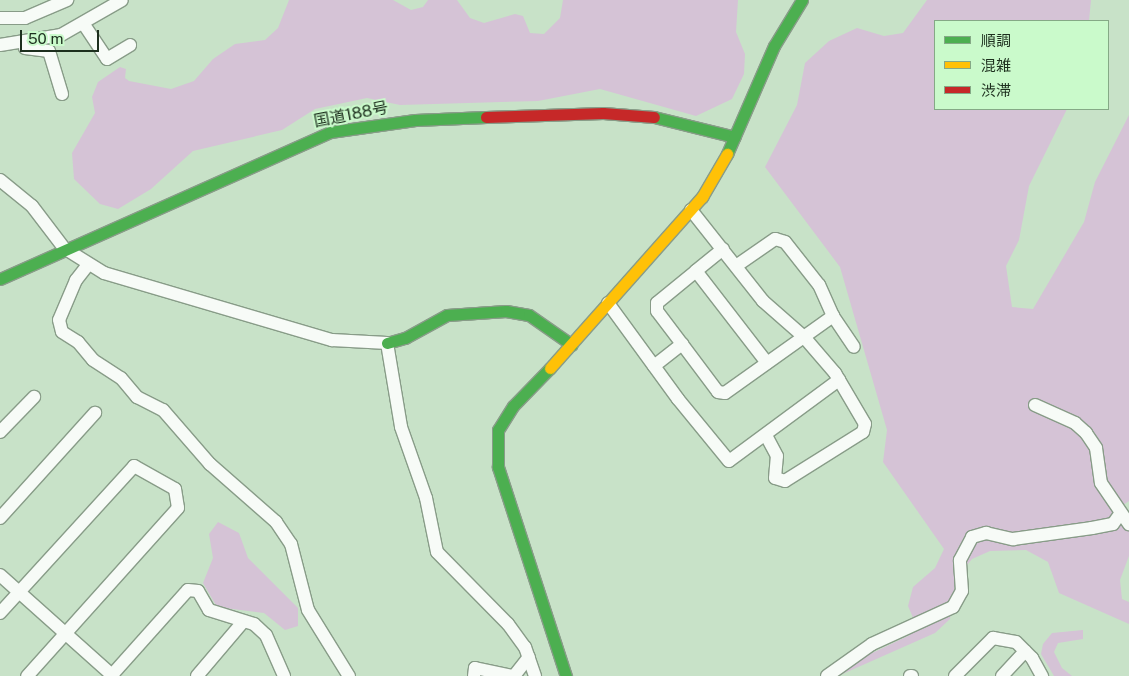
<!DOCTYPE html>
<meta charset="utf-8">
<style>
body{margin:0}
#map{position:relative;width:1129px;height:676px;overflow:hidden;background:#c8e2c8;font-family:"Public Sans","Noto Sans JP",sans-serif}
div>[style]{position:absolute}
.green>*{inset:0;background:#d5c3d6}
.roads{filter:drop-shadow(1px 0 #889c88) drop-shadow(-1px 0 #889c88) drop-shadow(0 1px #889c88) drop-shadow(0 -1px #889c88)}
.street>*{height:12px;margin:-6px;padding:0 6px;transform-origin:6px;border-radius:6px;background:#f7fbf7}
.fast>*{height:11px;margin:-5.5px;padding:0 5.5px;transform-origin:5.5px;border-radius:5.5px;background:#4caf50}
.slow>*{height:11px;margin:-5.5px;padding:0 5.5px;transform-origin:5.5px;border-radius:5.5px;background:#ffc107}
.jam>*{height:11px;margin:-5.5px;padding:0 5.5px;transform-origin:5.5px;border-radius:5.5px;background:#c62828}
span{translate:-50% -50%;white-space:nowrap;text-align:center;line-height:1.15;-webkit-text-stroke:4px #cafacb;paint-order:stroke}
.street-label{font-size:16px;color:#1d2f1e}
.legend{position:absolute;left:934px;top:20px;width:175px;height:90px;box-sizing:border-box;background:#cafacb;border:1px solid #85a986;margin:0;padding:6px 9px;list-style:none;font-size:15px;color:#1d2f1e}
.legend li{display:flex;align-items:center;gap:10px;height:25px}
.legend b{width:25px;border:1px solid #85a986}
.scale{position:absolute;left:20px;top:30px;width:79px;height:22px;box-sizing:border-box;border:2px solid #1d2f1e;border-top:0;padding-left:6px;font-size:15px;line-height:18px;white-space:nowrap;color:#1d2f1e;-webkit-text-stroke:4px #cafacb;paint-order:stroke}
</style>
<div id="map">
<div class="green">
<i style="clip-path:polygon(289px 0,393px 0,411px 10px,423px 7px,428px 0,457px 0,470px 18px,484px 23px,515px 14px,523px 16px,530px 33px,544px 34px,560px 18px,563px 0,738px 0,736px 32px,745px 54px,744px 74px,732px 99px,696px 116px,600px 89px,538px 101px,400px 105px,367px 98px,315px 109px,282px 130px,193px 151px,151px 189px,118px 209px,100px 204px,74px 179px,72px 153px,95px 113px,92px 97px,98px 82px,120px 67px,126px 69px,125px 78px,129px 81px,171px 89px,194px 81px,213px 59px,235px 44px,265px 40px,278px 28px)"></i>
<i style="clip-path:polygon(927px 0,1091px 0,1089px 21px,935px 21px,935px 109px,1067px 109px,1029px 186px,1019px 240px,1006px 266px,1012px 307px,1033px 309px,1084px 222px,1095px 182px,1129px 115px,1129px 501px,1113px 512px,1129px 531px,1129px 556px,1120px 580px,1122px 599px,1129px 602px,1129px 624px,1059px 593px,1048px 562px,1026px 550px,990px 551px,972px 559px,956px 578px,950px 619px,935px 633px,838px 676px,843px 667px,910px 635px,914px 620px,908px 606px,913px 587px,935px 568px,944px 549px,883px 462px,887px 430px,840px 267px,765px 167px,797px 105px,805px 63px,829px 41px,857px 28px,884px 36px,903px 33px)"></i>
<i style="clip-path:polygon(218px 522px,239px 533px,248px 558px,298px 608px,298px 626px,285px 630px,264px 613px,217px 607px,203px 583px,213px 558px,209px 534px)"></i>
<i style="clip-path:polygon(1083px 630px,1083px 639px,1058px 643px,1054px 652px,1062px 668px,1072px 676px,1054px 676px,1041px 654px,1043px 644px,1052px 633px)"></i>
</div>
<div class="roads">
<div class="street">
<i style="left:0;top:18px;width:25px"></i>
<i style="left:25px;top:18px;width:46px;rotate:-23.2deg"></i>
<i style="left:83px;top:23px;width:43px;rotate:56.3deg"></i>
<i style="left:107px;top:59px;width:27px;rotate:-31deg"></i>
<i style="left:0;top:45px;width:62px;rotate:-9.3deg"></i>
<i style="left:61px;top:35px;width:70px;rotate:-29.8deg"></i>
<i style="left:25px;top:48px;width:24px;rotate:7deg"></i>
<i style="left:49px;top:51px;width:45px;rotate:73.2deg"></i>
<i style="left:0;top:180px;width:41px;rotate:39.1deg"></i>
<i style="left:32px;top:206px;width:53px;rotate:52.7deg"></i>
<i style="left:64px;top:248px;width:47px;rotate:32deg"></i>
<i style="left:104px;top:273px;width:238px;rotate:16.4deg"></i>
<i style="left:332px;top:340px;width:55px;rotate:3.1deg"></i>
<i style="left:387px;top:343px;width:85px;rotate:80.5deg"></i>
<i style="left:401px;top:427px;width:75px;rotate:70.6deg"></i>
<i style="left:426px;top:498px;width:55px;rotate:78.5deg"></i>
<i style="left:437px;top:552px;width:101px;rotate:45.4deg"></i>
<i style="left:508px;top:624px;width:29px;rotate:54deg"></i>
<i style="left:525px;top:647px;width:31px;rotate:71deg"></i>
<i style="left:691px;top:210px;width:116px;rotate:51.6deg"></i>
<i style="left:763px;top:301px;width:55px;rotate:41.3deg"></i>
<i style="left:804px;top:337px;width:48px;rotate:49.3deg"></i>
<i style="left:835px;top:373px;width:59px;rotate:59.5deg"></i>
<i style="left:865px;top:424px;width:8px;rotate:104deg"></i>
<i style="left:863px;top:432px;width:92px;rotate:147.9deg"></i>
<i style="left:785px;top:481px;width:10px;rotate:-163deg"></i>
<i style="left:775px;top:478px;width:22px;rotate:-85deg"></i>
<i style="left:777px;top:456px;width:24px;rotate:-118deg"></i>
<i style="left:723px;top:249px;width:35px;rotate:141deg"></i>
<i style="left:696px;top:271px;width:116px;rotate:52.3deg"></i>
<i style="left:87px;top:266px;width:18px;rotate:128deg"></i>
<i style="left:76px;top:280px;width:43px;rotate:113deg"></i>
<i style="left:59px;top:320px;width:12px;rotate:76deg"></i>
<i style="left:62px;top:332px;width:19px;rotate:32deg"></i>
<i style="left:78px;top:342px;width:23px;rotate:50deg"></i>
<i style="left:93px;top:360px;width:33px;rotate:33deg"></i>
<i style="left:121px;top:378px;width:25px;rotate:50deg"></i>
<i style="left:137px;top:397px;width:29px;rotate:27deg"></i>
<i style="left:163px;top:410px;width:72px;rotate:49deg"></i>
<i style="left:210px;top:464px;width:88px;rotate:41.3deg"></i>
<i style="left:276px;top:522px;width:27px;rotate:56deg"></i>
<i style="left:291px;top:544px;width:68px;rotate:75.6deg"></i>
<i style="left:308px;top:610px;width:78px;rotate:58.2deg"></i>
<i style="left:608px;top:303px;width:119px;rotate:53.9deg"></i>
<i style="left:678px;top:399px;width:80px;rotate:50.6deg"></i>
<i style="left:729px;top:461px;width:137px;rotate:-36.4deg"></i>
<i style="left:833px;top:316px;width:37px;rotate:56deg"></i>
<i style="left:682px;top:344px;width:60px;rotate:53.1deg"></i>
<i style="left:718px;top:392px;width:7px;rotate:8deg"></i>
<i style="left:725px;top:393px;width:133px;rotate:-35.5deg"></i>
<i style="left:833px;top:316px;width:34px;rotate:-114deg"></i>
<i style="left:819px;top:285px;width:55px;rotate:-128.3deg"></i>
<i style="left:785px;top:242px;width:10px;rotate:-163deg"></i>
<i style="left:775px;top:239px;width:47px;rotate:145.3deg"></i>
<i style="left:654px;top:366px;width:36px;rotate:-38deg"></i>
<i style="left:682px;top:344px;width:41px;rotate:-127.1deg"></i>
<i style="left:657px;top:311px;width:8px;rotate:-90deg"></i>
<i style="left:657px;top:303px;width:50px;rotate:-39.4deg"></i>
<i style="left:1035px;top:405px;width:44px;rotate:24.2deg"></i>
<i style="left:1075px;top:423px;width:15px;rotate:42deg"></i>
<i style="left:1086px;top:433px;width:18px;rotate:56deg"></i>
<i style="left:1096px;top:448px;width:35px;rotate:82deg"></i>
<i style="left:1101px;top:483px;width:50px;rotate:55.7deg"></i>
<i style="left:0;top:432px;width:49px;rotate:-45.8deg"></i>
<i style="left:0;top:518px;width:142px;rotate:-47.9deg"></i>
<i style="left:0;top:575px;width:152px;rotate:41.8deg"></i>
<i style="left:0;top:613px;width:199px;rotate:-47.6deg"></i>
<i style="left:134px;top:466px;width:47px;rotate:29.3deg"></i>
<i style="left:175px;top:489px;width:19px;rotate:81deg"></i>
<i style="left:178px;top:508px;width:226px;rotate:131.9deg"></i>
<i style="left:111px;top:676px;width:115px;rotate:-48.2deg"></i>
<i style="left:188px;top:590px;width:10px;rotate:6deg"></i>
<i style="left:198px;top:591px;width:22px;rotate:60deg"></i>
<i style="left:209px;top:610px;width:47px;rotate:17.3deg"></i>
<i style="left:254px;top:624px;width:16px;rotate:43deg"></i>
<i style="left:266px;top:635px;width:45px;rotate:66.3deg"></i>
<i style="left:197px;top:676px;width:71px;rotate:-49.6deg"></i>
<i style="left:474px;top:676px;width:8px;rotate:-83deg"></i>
<i style="left:475px;top:668px;width:40px;rotate:12deg"></i>
<i style="left:514px;top:676px;width:24px;rotate:-52deg"></i>
<i style="left:827px;top:676px;width:55px;rotate:-35.4deg"></i>
<i style="left:872px;top:644px;width:89px;rotate:-24.6deg"></i>
<i style="left:953px;top:607px;width:18px;rotate:-61deg"></i>
<i style="left:962px;top:591px;width:31px;rotate:-94deg"></i>
<i style="left:960px;top:560px;width:26px;rotate:-62deg"></i>
<i style="left:972px;top:537px;width:15px;rotate:-16deg"></i>
<i style="left:986px;top:533px;width:28px;rotate:13deg"></i>
<i style="left:1013px;top:539px;width:80px;rotate:-7.9deg"></i>
<i style="left:1092px;top:528px;width:21px;rotate:-11deg"></i>
<i style="left:1113px;top:524px;width:12px;rotate:-55deg"></i>
<i style="left:910px;top:676px;width:2px"></i>
<i style="left:955px;top:676px;width:54px;rotate:-45deg"></i>
<i style="left:993px;top:638px;width:23px;rotate:10deg"></i>
<i style="left:1016px;top:642px;width:23px;rotate:45deg"></i>
<i style="left:1032px;top:658px;width:21px;rotate:61deg"></i>
<i style="left:1002px;top:676px;width:34px;rotate:-47deg"></i>
</div>
<div class="fast">
<i style="left:654px;top:117px;width:83px;rotate:13.9deg"></i>
<i style="left:727px;top:154px;width:118px;rotate:-66.5deg"></i>
<i style="left:774px;top:46px;width:54px;rotate:-58.7deg"></i>
<i style="left:0;top:279px;width:361px;rotate:-24deg"></i>
<i style="left:330px;top:132px;width:86px;rotate:-8deg"></i>
<i style="left:415px;top:120px;width:71px;rotate:-2.4deg"></i>
<i style="left:387px;top:343px;width:19px;rotate:-16deg"></i>
<i style="left:405px;top:338px;width:48px;rotate:-28.7deg"></i>
<i style="left:447px;top:315px;width:59px;rotate:-3.9deg"></i>
<i style="left:506px;top:311px;width:23px;rotate:10deg"></i>
<i style="left:529px;top:315px;width:52px;rotate:34.9deg"></i>
<i style="left:550px;top:368px;width:53px;rotate:134.2deg"></i>
<i style="left:513px;top:406px;width:28px;rotate:122deg"></i>
<i style="left:498px;top:430px;width:37px;rotate:90deg"></i>
<i style="left:498px;top:467px;width:220px;rotate:72deg"></i>
</div>
<div class="slow">
<i style="left:550px;top:368px;width:229px;rotate:-48.4deg"></i>
<i style="left:702px;top:197px;width:50px;rotate:-59.8deg"></i>
</div>
<div class="jam">
<i style="left:486px;top:117px;width:117px;rotate:-2deg"></i>
<i style="left:603px;top:113px;width:51px;rotate:4.5deg"></i>
</div>
</div>
<div class="street-label">
<span style="left:351px;top:115px;rotate:-11deg">国道188号</span>
</div>
<ul class="legend">
<li><b style="height:6px;background:#4caf50"></b>順調</li>
<li><b style="height:6px;background:#ffc107"></b>混雑</li>
<li><b style="height:6px;background:#c62828"></b>渋滞</li>
</ul>
<div class="scale">50 m</div>
</div>
